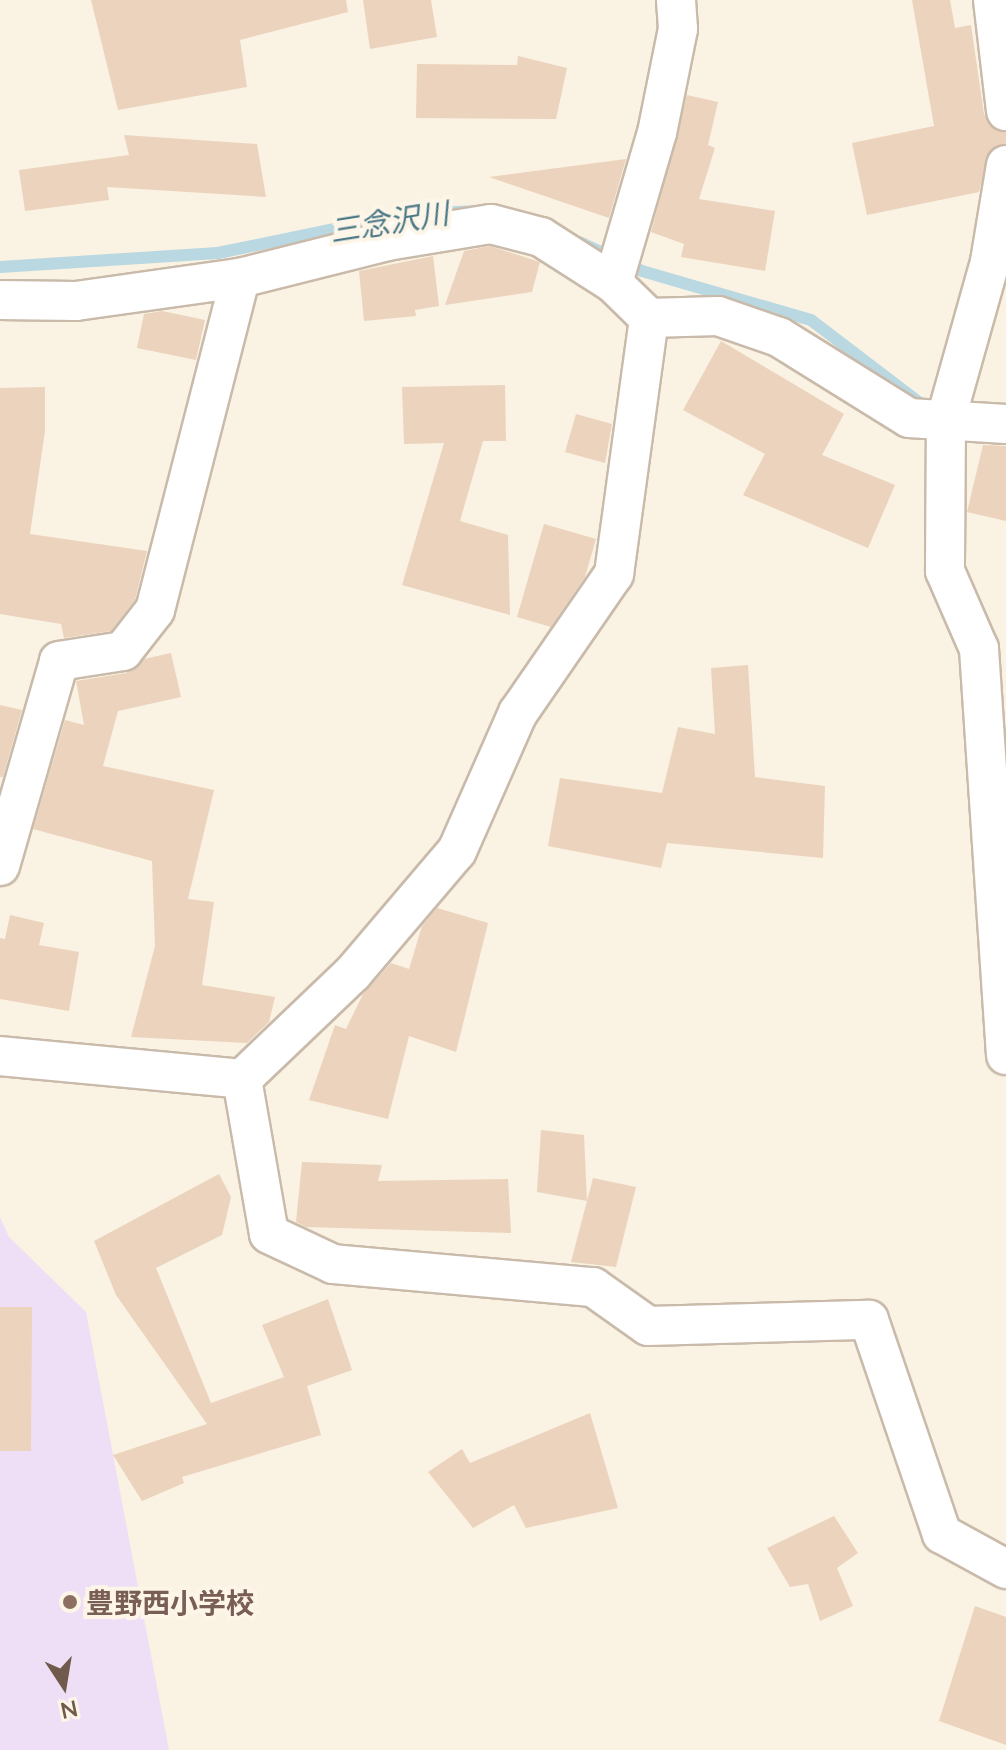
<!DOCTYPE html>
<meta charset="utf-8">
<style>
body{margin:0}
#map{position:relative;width:1006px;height:1750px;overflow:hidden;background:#faf2e2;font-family:Lato,"Noto Sans JP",sans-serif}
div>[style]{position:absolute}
.education>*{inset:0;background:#efdff6}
.stream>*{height:12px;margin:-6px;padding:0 6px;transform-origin:6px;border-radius:6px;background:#b9d8e1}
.building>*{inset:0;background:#ecd3bd}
.roads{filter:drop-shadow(2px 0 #c9baaa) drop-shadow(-2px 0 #c9baaa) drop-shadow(0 2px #c9baaa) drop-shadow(0 -2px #c9baaa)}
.street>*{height:38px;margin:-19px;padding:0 19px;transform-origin:19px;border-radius:19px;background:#fff}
.dots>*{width:22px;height:22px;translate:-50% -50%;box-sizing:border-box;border:4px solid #fdf6e8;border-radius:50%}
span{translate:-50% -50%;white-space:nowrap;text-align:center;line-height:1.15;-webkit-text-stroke:8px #fdf6e8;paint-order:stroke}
.education-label{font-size:28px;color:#785e54;font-weight:700}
.left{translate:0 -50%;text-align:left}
.water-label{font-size:30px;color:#4b7887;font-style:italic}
.north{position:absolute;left:24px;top:1646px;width:80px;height:80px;-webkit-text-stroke:6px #fdf6e8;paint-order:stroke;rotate:168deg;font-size:22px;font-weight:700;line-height:32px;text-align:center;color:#6f5a4b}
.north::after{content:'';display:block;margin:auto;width:28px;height:36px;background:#6f5a4b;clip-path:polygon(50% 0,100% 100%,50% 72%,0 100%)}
</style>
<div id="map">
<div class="education">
<i style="clip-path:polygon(0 1217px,9px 1237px,86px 1312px,169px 1750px,0 1750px)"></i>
</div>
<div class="stream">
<i style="left:579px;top:242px;width:69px;rotate:24.7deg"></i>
<i style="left:642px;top:271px;width:176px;rotate:16.2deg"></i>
<i style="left:811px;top:320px;width:143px;rotate:37.3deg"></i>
<i style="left:0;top:267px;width:218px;rotate:-3.7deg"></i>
<i style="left:218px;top:253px;width:193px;rotate:-11.7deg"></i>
<i style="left:407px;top:214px;width:74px;rotate:-2.3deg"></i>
</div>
<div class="building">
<i style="clip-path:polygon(91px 0,346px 0,348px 12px,240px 40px,247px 87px,118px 110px)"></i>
<i style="clip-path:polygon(363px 0,431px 0,437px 37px,370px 49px)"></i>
<i style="clip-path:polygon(912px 0,950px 0,955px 28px,971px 25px,984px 114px,989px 125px,1006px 133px,1006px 144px,989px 152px,979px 192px,867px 215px,852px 143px,934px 126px)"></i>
<i style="clip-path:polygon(518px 56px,567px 68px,556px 119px,416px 118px,417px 64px,517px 65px)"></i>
<i style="clip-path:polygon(687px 95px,718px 102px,708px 145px,715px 148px,699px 199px,775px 211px,765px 271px,681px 257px,684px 244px,651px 232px)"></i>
<i style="clip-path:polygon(124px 135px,257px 144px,266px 197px,107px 187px,109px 200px,25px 211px,19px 170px,129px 155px)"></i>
<i style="clip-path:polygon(626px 159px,609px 218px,489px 177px)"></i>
<i style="clip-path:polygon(490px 246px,540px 262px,532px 292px,445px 305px,464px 251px)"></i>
<i style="clip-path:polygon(433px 256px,439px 306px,415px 310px,416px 316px,364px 321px,359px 271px)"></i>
<i style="clip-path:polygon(162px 311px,205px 320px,196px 360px,137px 348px,144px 314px)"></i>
<i style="clip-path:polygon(721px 341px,844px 414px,822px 455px,895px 485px,868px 548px,743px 495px,765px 454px,683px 410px)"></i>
<i style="clip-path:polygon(505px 385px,506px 441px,483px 441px,460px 521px,508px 535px,510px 615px,402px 585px,444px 443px,404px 444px,402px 387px)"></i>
<i style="clip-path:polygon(45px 387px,45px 431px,30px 534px,147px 551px,135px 600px,111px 631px,64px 638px,61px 624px,0 614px,0 388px)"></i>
<i style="clip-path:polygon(576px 414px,612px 424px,605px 463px,565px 452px)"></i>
<i style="clip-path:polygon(983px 445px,1006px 446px,1006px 521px,967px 512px)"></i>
<i style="clip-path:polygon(544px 524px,596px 539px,585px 577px,551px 627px,517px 617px)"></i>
<i style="clip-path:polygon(171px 653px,181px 697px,118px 711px,103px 766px,214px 790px,188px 899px,214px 902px,202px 985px,275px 997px,269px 1022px,247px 1043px,131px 1037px,155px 946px,152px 861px,33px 829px,65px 720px,84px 725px,76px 681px,126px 673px,144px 659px)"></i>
<i style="clip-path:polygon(748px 665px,755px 777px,825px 786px,823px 858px,667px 843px,661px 868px,548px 846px,560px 778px,662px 793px,678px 727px,715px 734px,711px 668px)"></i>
<i style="clip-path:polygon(0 705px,22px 710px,3px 777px,0 777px)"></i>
<i style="clip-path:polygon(437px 908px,488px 923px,456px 1052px,409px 1036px,388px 1119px,309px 1100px,335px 1025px,346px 1029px,363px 994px,391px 963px,409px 969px,422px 926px)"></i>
<i style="clip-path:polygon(10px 915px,44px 923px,39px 945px,79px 952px,69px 1011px,0 999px,0 938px,5px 939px)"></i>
<i style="clip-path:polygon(541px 1130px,584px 1135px,587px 1201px,537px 1192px)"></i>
<i style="clip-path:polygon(302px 1162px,382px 1165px,378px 1181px,508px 1179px,511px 1233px,306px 1227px,296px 1222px)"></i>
<i style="clip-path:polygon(219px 1174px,231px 1197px,222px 1235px,156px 1268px,211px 1403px,284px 1377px,262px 1325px,328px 1299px,352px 1370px,307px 1386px,321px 1435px,182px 1477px,184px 1483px,142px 1501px,113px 1455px,207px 1424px,116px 1295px,94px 1241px)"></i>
<i style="clip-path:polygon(593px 1178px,636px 1187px,616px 1267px,571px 1262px)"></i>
<i style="clip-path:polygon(0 1307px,32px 1307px,31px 1451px,0 1451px)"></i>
<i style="clip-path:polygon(590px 1413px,618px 1508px,526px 1528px,514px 1505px,473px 1528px,428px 1472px,462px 1449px,470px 1463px)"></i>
<i style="clip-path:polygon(834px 1516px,858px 1553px,837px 1568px,853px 1606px,820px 1621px,808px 1584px,790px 1587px,767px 1548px)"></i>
<i style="clip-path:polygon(975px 1606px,1006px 1617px,1006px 1745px,939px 1721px)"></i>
</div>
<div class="roads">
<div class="street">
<i style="left:993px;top:0;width:112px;rotate:83.3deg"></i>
<i style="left:1006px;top:165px;width:98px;rotate:99.4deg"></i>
<i style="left:990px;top:262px;width:163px;rotate:105.7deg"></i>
<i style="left:946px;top:419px;width:152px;rotate:90.4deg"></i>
<i style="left:945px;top:571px;width:85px;rotate:66.4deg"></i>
<i style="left:979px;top:649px;width:407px;rotate:86.2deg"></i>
<i style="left:613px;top:283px;width:156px;rotate:-73.7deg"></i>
<i style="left:657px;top:133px;width:106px;rotate:-78.6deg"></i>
<i style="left:678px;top:29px;width:29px;rotate:-94deg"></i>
<i style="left:0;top:300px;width:76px;rotate:0.8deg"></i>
<i style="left:76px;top:301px;width:166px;rotate:-8deg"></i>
<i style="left:240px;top:278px;width:152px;rotate:-14.1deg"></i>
<i style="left:387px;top:241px;width:105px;rotate:-9.3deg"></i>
<i style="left:491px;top:224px;width:52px;rotate:14.6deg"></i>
<i style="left:541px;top:237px;width:85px;rotate:32.6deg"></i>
<i style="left:613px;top:283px;width:50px;rotate:44.2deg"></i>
<i style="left:649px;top:318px;width:69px;rotate:-1.7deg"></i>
<i style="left:718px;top:316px;width:65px;rotate:19deg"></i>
<i style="left:779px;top:337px;width:153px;rotate:31.9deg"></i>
<i style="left:909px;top:418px;width:97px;rotate:3.5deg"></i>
<i style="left:0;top:866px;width:213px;rotate:-73.9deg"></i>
<i style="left:59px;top:661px;width:65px;rotate:-8.9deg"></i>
<i style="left:123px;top:651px;width:52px;rotate:-52deg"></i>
<i style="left:155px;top:610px;width:343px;rotate:-75.6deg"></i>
<i style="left:0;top:1056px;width:243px;rotate:5.4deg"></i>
<i style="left:242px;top:1079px;width:153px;rotate:-43.7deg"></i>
<i style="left:353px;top:973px;width:160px;rotate:-49.6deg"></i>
<i style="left:457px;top:851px;width:151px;rotate:-66.2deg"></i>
<i style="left:518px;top:713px;width:169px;rotate:-55.4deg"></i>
<i style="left:614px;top:574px;width:258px;rotate:-82.2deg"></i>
<i style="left:242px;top:1079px;width:157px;rotate:80.1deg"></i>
<i style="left:269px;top:1234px;width:71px;rotate:25.1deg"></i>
<i style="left:333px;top:1264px;width:261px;rotate:5.1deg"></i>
<i style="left:593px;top:1287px;width:67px;rotate:35.3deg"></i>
<i style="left:648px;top:1326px;width:221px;rotate:-1.6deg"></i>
<i style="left:869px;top:1320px;width:226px;rotate:71.2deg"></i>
<i style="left:942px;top:1534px;width:73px;rotate:28.7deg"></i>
</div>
</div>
<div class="dots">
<i style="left:70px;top:1602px;background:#8d6e63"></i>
</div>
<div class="education-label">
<span class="left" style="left:86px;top:1602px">豊野西小学校</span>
</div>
<div class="water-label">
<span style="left:389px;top:221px;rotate:-9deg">三念沢川</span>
</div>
<div class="north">N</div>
</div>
